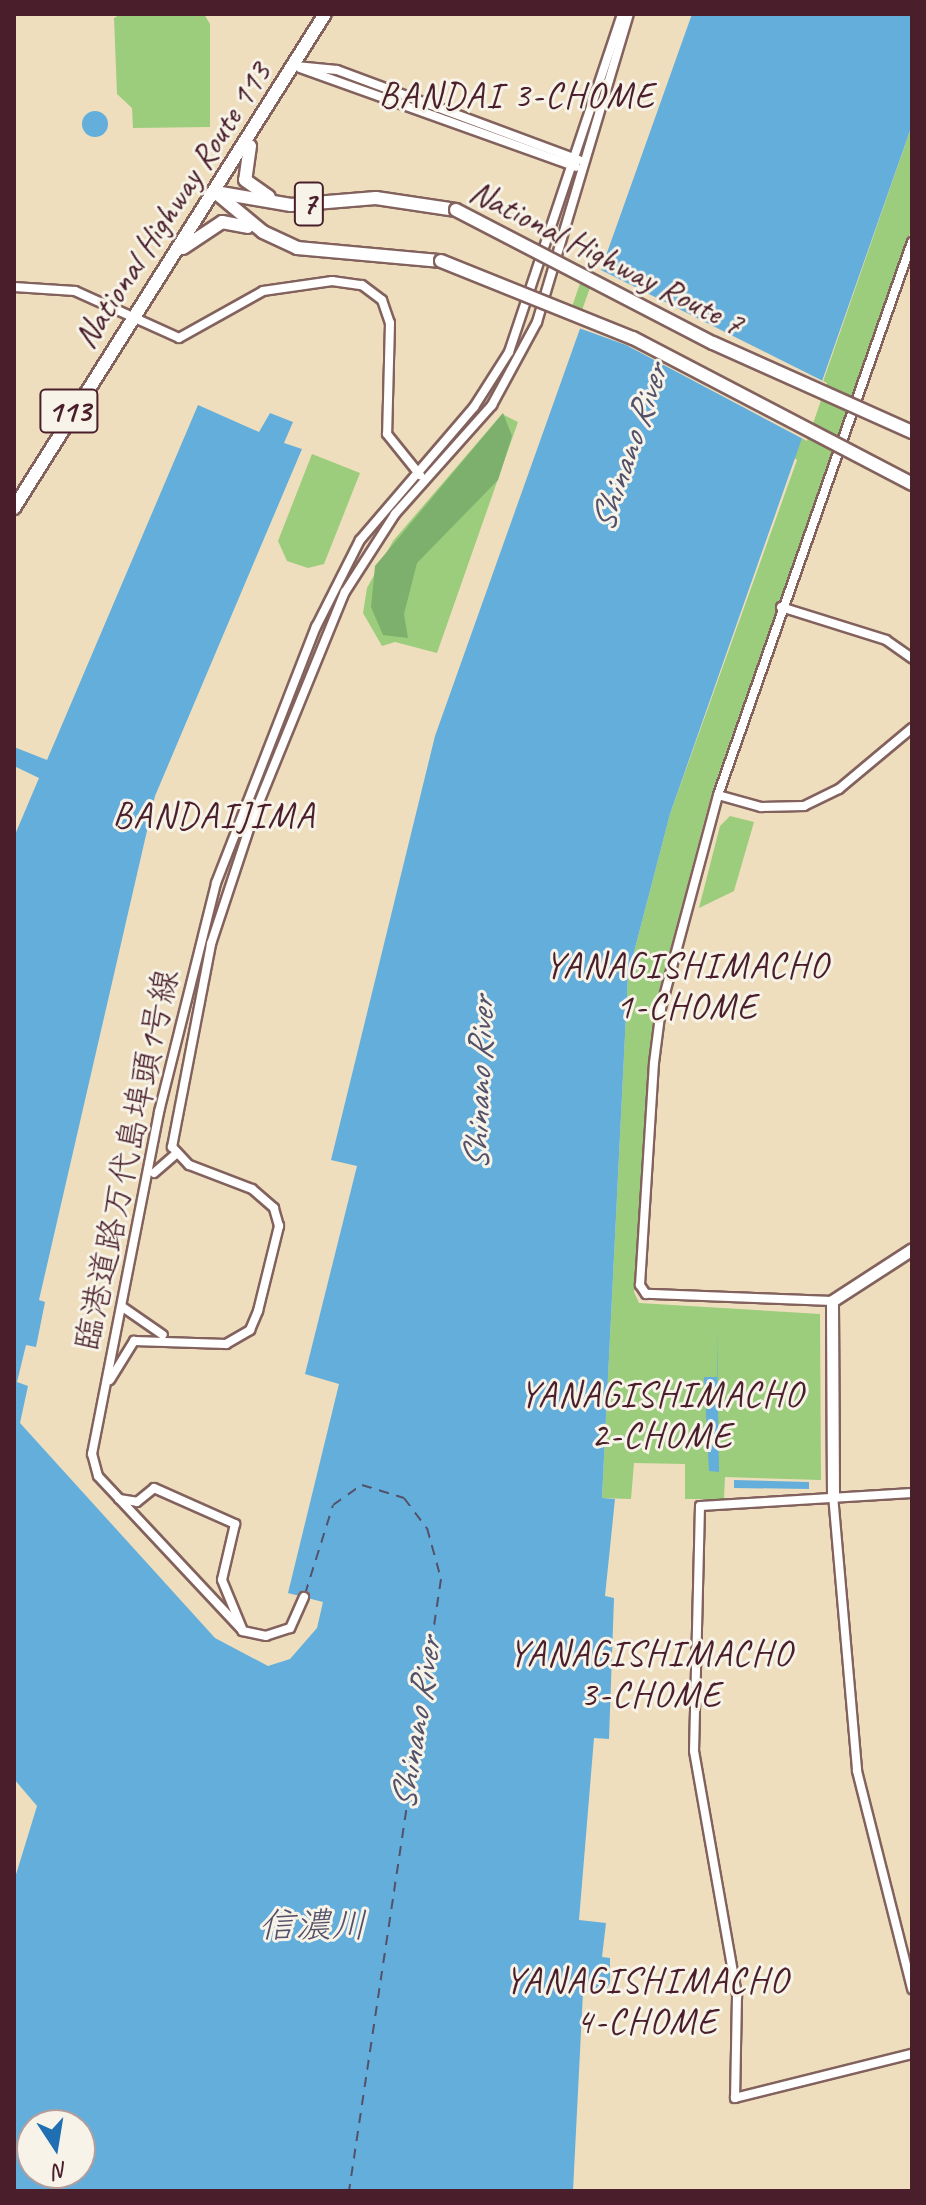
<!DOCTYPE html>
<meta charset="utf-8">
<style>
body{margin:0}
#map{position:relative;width:926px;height:2205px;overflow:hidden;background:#eedebe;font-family:Caveat,"Klee One",sans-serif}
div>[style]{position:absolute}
.green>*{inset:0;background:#9bcd7c}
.forest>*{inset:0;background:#7cb06c}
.water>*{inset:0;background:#64aedc}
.round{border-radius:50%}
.pier>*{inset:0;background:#eedebe}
.ferry>*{height:2px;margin-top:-1px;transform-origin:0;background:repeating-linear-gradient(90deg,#535169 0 10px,transparent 0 18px)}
.roads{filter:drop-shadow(2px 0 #83625e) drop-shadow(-2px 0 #83625e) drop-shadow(0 2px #83625e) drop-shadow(0 -2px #83625e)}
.minor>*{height:8px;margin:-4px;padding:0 4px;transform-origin:4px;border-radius:4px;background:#fff}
.major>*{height:11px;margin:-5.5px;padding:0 5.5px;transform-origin:5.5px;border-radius:5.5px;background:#fff}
.highway>*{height:12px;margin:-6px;padding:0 6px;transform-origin:6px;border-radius:6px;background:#fff}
.bridges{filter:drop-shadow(2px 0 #83625e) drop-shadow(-2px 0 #83625e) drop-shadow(0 2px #83625e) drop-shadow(0 -2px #83625e)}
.highway-bridge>*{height:12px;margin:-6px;padding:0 6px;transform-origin:6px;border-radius:6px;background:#fff}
span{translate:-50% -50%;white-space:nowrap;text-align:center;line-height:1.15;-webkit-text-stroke:6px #f7f3e8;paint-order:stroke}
.shield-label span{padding:2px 6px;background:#f7f3e8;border:2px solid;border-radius:6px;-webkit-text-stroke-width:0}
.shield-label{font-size:32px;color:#4a1f2b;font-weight:700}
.street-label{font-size:34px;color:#4a1f2b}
.neighbourhood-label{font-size:36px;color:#4a1f2b;letter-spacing:2px}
.water-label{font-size:36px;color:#535169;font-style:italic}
.frame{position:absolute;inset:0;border:16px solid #4a1f2b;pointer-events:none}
.north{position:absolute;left:16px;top:2109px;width:80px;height:80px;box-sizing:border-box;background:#f7f3e8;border:2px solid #b29e9c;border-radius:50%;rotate:168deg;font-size:22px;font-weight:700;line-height:32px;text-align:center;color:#4a1f2b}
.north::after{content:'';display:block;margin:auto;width:28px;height:36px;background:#1f6fb2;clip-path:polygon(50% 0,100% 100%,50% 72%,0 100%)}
</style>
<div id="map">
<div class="green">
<i style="clip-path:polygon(121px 14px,204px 14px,210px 24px,210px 127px,133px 128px,132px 108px,117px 94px,114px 18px)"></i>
<i style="clip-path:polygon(912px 125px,912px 228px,712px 792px,655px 1006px,634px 1292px,639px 1303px,820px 1314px,821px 1480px,725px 1477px,724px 1499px,685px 1499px,685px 1464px,634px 1463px,631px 1499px,602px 1498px,628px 975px,670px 814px,797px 460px,633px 333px,572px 307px,581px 280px,818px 396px)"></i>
<i style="clip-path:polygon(502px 414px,518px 422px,437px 653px,395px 642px,382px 646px,363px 613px,367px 588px,393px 541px)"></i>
<i style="clip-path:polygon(312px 454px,360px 473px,324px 564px,308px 568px,287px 561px,278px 541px)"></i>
<i style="clip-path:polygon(730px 816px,754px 822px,734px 891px,699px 908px,720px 826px)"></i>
</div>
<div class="forest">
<i style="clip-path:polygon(503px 413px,512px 436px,498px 480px,417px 563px,404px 614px,408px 638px,383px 635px,371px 607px,375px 566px)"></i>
</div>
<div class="water">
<i style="clip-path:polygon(evenodd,692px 14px,912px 14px,912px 125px,670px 814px,628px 975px,602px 1498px,615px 1499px,605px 1596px,614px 1598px,609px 1739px,594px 1738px,579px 1920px,606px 1923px,602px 1957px,610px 1958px,610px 1983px,605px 1992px,583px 1992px,573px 2191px,14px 2191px,14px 1881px,37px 1806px,14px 1779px,14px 837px,39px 778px,14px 766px,14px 747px,47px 760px,198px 405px,259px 432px,270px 413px,293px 422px,284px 443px,302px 449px,155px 796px,39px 1300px,45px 1302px,36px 1347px,26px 1345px,17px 1382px,28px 1386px,20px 1423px,215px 1638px,268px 1666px,290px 1659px,317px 1628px,323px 1602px,288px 1593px,339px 1384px,305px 1374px,357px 1166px,331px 1160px,435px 736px,692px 14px,32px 2125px,80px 2125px,80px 2173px,32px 2173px,32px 2125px)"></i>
<i class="round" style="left:82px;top:111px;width:26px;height:26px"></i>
<i style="clip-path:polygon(717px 1330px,719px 1472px,709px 1471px,704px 1377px,717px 1377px)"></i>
<i style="clip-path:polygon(734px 1480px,809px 1482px,809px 1489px,734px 1488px)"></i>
</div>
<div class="pier">
<i style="clip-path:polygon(597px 268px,827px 383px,807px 441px,626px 345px,576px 327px)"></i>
</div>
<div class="ferry">
<i style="left:305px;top:1594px;width:93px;rotate:-72.5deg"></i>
<i style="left:333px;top:1505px;width:35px;rotate:-35deg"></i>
<i style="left:362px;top:1485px;width:44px;rotate:17.2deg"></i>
<i style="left:404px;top:1498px;width:38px;rotate:53deg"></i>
<i style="left:427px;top:1528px;width:53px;rotate:74.6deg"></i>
<i style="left:441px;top:1579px;width:619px;rotate:98.55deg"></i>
</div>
<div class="roads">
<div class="minor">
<i style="left:296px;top:66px;width:41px;rotate:5.6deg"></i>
<i style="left:337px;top:70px;width:258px;rotate:20.4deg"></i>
<i style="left:300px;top:68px;width:293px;rotate:19.7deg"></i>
<i style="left:14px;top:287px;width:61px;rotate:3.8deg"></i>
<i style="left:75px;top:291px;width:114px;rotate:24.3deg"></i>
<i style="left:179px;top:338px;width:96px;rotate:-29.2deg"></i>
<i style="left:263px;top:291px;width:70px;rotate:-8.2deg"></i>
<i style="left:332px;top:281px;width:30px;rotate:8deg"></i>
<i style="left:362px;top:285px;width:25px;rotate:37deg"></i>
<i style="left:382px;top:300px;width:24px;rotate:71deg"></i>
<i style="left:390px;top:323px;width:111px;rotate:91.5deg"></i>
<i style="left:387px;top:434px;width:53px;rotate:51.2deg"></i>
<i style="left:781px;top:607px;width:110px;rotate:17.4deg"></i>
<i style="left:886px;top:640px;width:32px;rotate:35deg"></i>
<i style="left:718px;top:795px;width:45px;rotate:15.6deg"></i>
<i style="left:761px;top:807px;width:43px;rotate:-1.3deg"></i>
<i style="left:804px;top:806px;width:39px;rotate:-26deg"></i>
<i style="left:839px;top:789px;width:95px;rotate:-39.9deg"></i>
<i style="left:154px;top:1173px;width:28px;rotate:-41deg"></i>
<i style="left:832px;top:1301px;width:186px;rotate:-177.8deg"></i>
<i style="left:646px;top:1294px;width:11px;rotate:-124deg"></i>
<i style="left:640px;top:1285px;width:222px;rotate:-86.4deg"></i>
<i style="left:654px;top:1063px;width:55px;rotate:-82.7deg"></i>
<i style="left:661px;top:1008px;width:220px;rotate:-75deg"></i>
<i style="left:718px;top:795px;width:586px;rotate:-70.67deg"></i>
<i style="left:124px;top:1308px;width:47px;rotate:34.7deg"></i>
<i style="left:110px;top:1380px;width:46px;rotate:-58.4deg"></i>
<i style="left:134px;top:1341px;width:92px;rotate:1.9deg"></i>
<i style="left:226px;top:1344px;width:28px;rotate:-30deg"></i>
<i style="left:250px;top:1330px;width:21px;rotate:-67deg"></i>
<i style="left:258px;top:1311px;width:88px;rotate:-76.1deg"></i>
<i style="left:279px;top:1226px;width:19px;rotate:-106deg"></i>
<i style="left:274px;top:1208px;width:29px;rotate:-139deg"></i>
<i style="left:252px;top:1189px;width:67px;rotate:-159.1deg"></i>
<i style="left:189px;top:1165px;width:25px;rotate:-133deg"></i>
<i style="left:172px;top:1147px;width:207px;rotate:-79.1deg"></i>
<i style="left:211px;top:944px;width:134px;rotate:-71.7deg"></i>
<i style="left:253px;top:817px;width:243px;rotate:-67.8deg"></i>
<i style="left:345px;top:592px;width:93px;rotate:-57.3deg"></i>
<i style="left:395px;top:514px;width:146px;rotate:-48.3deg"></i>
<i style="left:492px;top:405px;width:94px;rotate:-61.5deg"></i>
<i style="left:537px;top:322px;width:321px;rotate:-73.4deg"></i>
<i style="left:912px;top:1493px;width:212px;rotate:176.5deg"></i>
<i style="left:700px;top:1506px;width:245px;rotate:91.4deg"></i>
<i style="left:694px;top:1751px;width:249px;rotate:80deg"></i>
<i style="left:737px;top:1996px;width:102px;rotate:91.1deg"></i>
<i style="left:735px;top:2098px;width:182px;rotate:-14deg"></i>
<i style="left:833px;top:1495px;width:277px;rotate:85deg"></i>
<i style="left:857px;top:1771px;width:225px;rotate:75.8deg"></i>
<i style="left:119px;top:1499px;width:18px;rotate:9deg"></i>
<i style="left:137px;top:1502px;width:22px;rotate:-39deg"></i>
<i style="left:154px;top:1488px;width:89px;rotate:24deg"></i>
<i style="left:235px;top:1524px;width:57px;rotate:103.1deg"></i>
<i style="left:222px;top:1580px;width:55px;rotate:67.6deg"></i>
<i style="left:304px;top:1597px;width:34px;rotate:114deg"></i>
<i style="left:290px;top:1628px;width:25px;rotate:162deg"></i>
<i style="left:266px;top:1636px;width:24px;rotate:-168deg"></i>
<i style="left:243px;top:1631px;width:212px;rotate:-133.1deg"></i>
<i style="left:98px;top:1476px;width:23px;rotate:-105deg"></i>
<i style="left:92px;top:1454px;width:349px;rotate:-78.9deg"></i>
<i style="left:159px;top:1112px;width:236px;rotate:-76deg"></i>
<i style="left:216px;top:883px;width:275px;rotate:-68.7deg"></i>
<i style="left:316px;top:627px;width:97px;rotate:-63.2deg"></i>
<i style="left:360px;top:540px;width:175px;rotate:-49.4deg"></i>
<i style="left:474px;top:407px;width:65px;rotate:-57.5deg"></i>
<i style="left:509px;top:352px;width:356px;rotate:-71.5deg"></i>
</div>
<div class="major">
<i style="left:833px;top:1495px;width:194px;rotate:-90.3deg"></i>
<i style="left:832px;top:1301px;width:95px;rotate:-33deg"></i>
</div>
<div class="highway">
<i style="left:250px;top:146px;width:34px;rotate:98deg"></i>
<i style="left:245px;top:180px;width:29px;rotate:35deg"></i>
<i style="left:215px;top:192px;width:62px;rotate:39.8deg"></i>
<i style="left:263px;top:232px;width:38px;rotate:25deg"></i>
<i style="left:297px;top:248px;width:145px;rotate:5.2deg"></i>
<i style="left:215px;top:192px;width:77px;rotate:9.7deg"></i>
<i style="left:291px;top:205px;width:85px;rotate:-4.7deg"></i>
<i style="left:376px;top:198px;width:81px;rotate:8.5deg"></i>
<i style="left:183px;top:248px;width:47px;rotate:-33.7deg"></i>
<i style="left:222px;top:222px;width:26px;rotate:11deg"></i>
<i style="left:14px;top:508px;width:584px;rotate:-57.81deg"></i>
</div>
</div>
<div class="bridges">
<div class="highway-bridge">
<i style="left:456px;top:210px;width:289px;rotate:27.4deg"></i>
<i style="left:713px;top:343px;width:218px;rotate:24.1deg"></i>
<i style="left:441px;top:261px;width:207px;rotate:21.9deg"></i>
<i style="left:633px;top:338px;width:315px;rotate:27.6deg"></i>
</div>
</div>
<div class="shield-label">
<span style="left:309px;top:204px">7</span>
<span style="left:69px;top:411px">113</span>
</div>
<div class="street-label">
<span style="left:172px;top:205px;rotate:-57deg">National Highway Route 113</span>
<span style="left:607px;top:257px;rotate:27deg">National Highway Route 7</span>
<span style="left:126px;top:1160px;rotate:-78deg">臨港道路万代島埠頭1号線</span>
</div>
<div class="neighbourhood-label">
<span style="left:517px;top:96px">BANDAI 3-CHOME</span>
<span style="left:214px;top:816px">BANDAIJIMA</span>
<span style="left:687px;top:986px">YANAGISHIMACHO<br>1-CHOME</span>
<span style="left:662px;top:1415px">YANAGISHIMACHO<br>2-CHOME</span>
<span style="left:651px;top:1674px">YANAGISHIMACHO<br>3-CHOME</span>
<span style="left:647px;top:2001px">YANAGISHIMACHO<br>4-CHOME</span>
</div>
<div class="water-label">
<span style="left:629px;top:448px;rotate:-71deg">Shinano River</span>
<span style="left:479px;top:1084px;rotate:-88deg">Shinano River</span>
<span style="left:416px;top:1724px;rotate:-81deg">Shinano River</span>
<span style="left:313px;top:1926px">信濃川</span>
</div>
<div class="frame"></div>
<div class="north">N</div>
</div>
